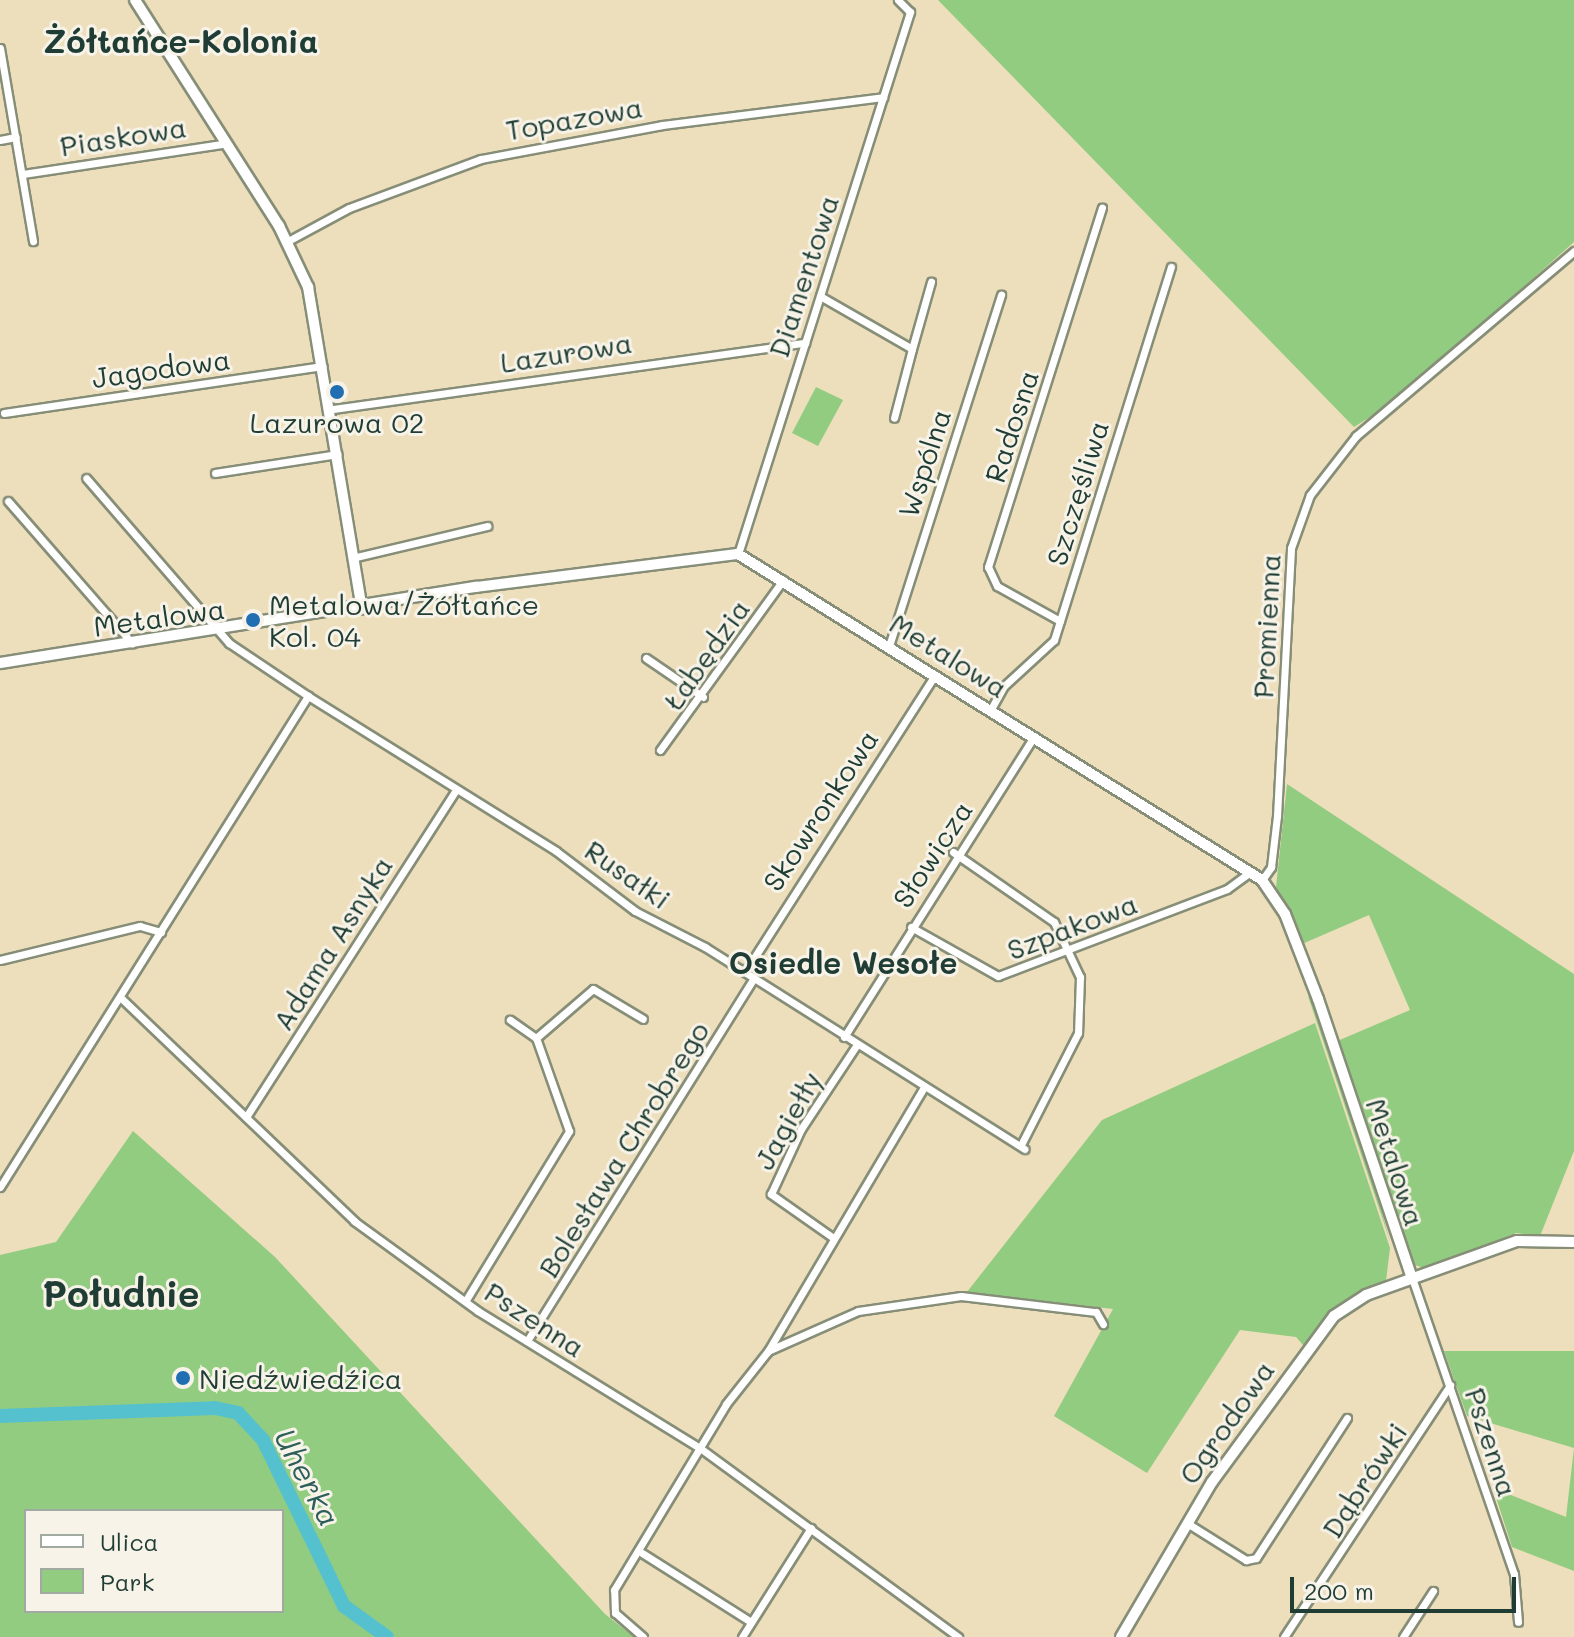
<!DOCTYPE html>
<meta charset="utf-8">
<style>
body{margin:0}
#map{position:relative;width:1574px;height:1637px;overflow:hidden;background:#eddebc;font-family:Mali,sans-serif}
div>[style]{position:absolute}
.green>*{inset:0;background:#92cc80}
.river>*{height:14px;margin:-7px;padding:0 7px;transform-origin:7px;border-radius:7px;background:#55c1ce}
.roads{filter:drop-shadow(2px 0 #868e78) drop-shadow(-2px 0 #868e78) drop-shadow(0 2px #868e78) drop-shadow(0 -2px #868e78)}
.street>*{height:7px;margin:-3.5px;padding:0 3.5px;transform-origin:3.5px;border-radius:3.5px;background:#fff}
.secondary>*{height:10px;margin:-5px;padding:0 5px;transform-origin:5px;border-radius:5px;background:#fff}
.dots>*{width:22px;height:22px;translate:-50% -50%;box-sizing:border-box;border:4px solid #f7f3e8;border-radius:50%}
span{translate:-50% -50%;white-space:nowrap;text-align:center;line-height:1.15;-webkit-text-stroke:6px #f7f3e8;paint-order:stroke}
.street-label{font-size:28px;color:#1f3d34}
.poi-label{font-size:28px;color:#1f3d34}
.left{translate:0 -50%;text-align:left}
.neighbourhood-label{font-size:30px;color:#1f3d34;font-weight:700}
.water-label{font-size:30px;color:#2c5e5a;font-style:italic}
.quarter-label{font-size:32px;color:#1f3d34;font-weight:700}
.district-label{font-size:36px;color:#1f3d34;font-weight:700}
.legend{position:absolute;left:24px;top:1509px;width:260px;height:104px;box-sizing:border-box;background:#f7f3e8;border:2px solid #a1aaa0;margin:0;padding:10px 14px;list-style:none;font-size:24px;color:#1f3d34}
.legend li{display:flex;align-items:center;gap:16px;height:40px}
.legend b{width:40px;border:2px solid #a1aaa0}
.scale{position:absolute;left:1290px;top:1577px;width:226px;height:36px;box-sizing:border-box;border:4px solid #1f3d34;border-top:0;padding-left:10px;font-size:24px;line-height:28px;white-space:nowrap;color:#1f3d34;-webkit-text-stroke:6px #f7f3e8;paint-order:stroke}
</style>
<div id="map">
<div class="green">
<i style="clip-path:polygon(938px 0,1574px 0,1574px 242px,1394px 402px,1354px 427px)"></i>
<i style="clip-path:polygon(816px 387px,843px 400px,818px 446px,792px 433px)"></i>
<i style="clip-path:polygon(1287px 784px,1574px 974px,1574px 1151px,1540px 1236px,1516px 1233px,1427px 1269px,1412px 1264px,1335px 1042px,1410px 1010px,1369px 915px,1302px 944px,1276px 887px)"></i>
<i style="clip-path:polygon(1308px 996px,1312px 997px,1367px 1159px,1390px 1241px)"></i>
<i style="clip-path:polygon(1315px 1023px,1390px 1248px,1386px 1281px,1339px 1307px,1304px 1346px,1296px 1337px,1240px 1330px,1147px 1473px,1054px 1416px,1113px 1309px,967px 1292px,1102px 1120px)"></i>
<i style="clip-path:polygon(evenodd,133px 1131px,275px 1257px,605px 1614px,634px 1637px,0 1637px,0 1255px,56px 1242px,133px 1131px,282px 1511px,282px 1611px,26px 1611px,26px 1511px,282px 1511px)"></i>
<i style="clip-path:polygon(1444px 1351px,1574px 1351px,1574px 1571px,1512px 1547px,1493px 1488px,1566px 1517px,1574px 1448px,1467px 1416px)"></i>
</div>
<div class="river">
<i style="left:0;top:1416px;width:215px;rotate:-2.1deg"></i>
<i style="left:215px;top:1408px;width:24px;rotate:12deg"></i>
<i style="left:238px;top:1413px;width:37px;rotate:47deg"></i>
<i style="left:263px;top:1440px;width:185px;rotate:64deg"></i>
<i style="left:344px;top:1606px;width:53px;rotate:35.8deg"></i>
</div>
<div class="roads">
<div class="street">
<i style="left:0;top:48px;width:196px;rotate:80.3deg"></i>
<i style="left:0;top:140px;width:16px;rotate:-11deg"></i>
<i style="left:23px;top:174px;width:206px;rotate:-8.6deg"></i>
<i style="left:288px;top:241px;width:69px;rotate:-28.4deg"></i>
<i style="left:349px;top:208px;width:141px;rotate:-20.4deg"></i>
<i style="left:481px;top:159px;width:184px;rotate:-10.6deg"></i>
<i style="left:662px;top:125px;width:223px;rotate:-7.2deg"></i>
<i style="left:820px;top:296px;width:106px;rotate:29.9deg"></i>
<i style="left:912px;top:349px;width:71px;rotate:104.6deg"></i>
<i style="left:912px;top:349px;width:70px;rotate:-74.2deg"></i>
<i style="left:333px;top:409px;width:477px;rotate:-8deg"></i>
<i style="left:4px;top:413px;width:322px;rotate:-8.4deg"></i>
<i style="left:215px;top:473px;width:124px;rotate:-8.8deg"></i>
<i style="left:8px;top:501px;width:189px;rotate:48.9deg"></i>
<i style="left:738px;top:554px;width:569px;rotate:-72.39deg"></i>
<i style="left:910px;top:12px;width:17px;rotate:-135deg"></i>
<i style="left:356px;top:557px;width:135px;rotate:-13.3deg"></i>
<i style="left:1060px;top:621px;width:72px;rotate:-150.9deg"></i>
<i style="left:997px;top:586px;width:21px;rotate:-115deg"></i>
<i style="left:988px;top:567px;width:377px;rotate:-72.4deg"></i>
<i style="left:889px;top:646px;width:369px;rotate:-72.3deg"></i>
<i style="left:646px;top:658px;width:69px;rotate:34.4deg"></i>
<i style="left:308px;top:696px;width:292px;rotate:32deg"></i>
<i style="left:556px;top:851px;width:99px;rotate:37.2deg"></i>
<i style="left:635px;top:911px;width:79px;rotate:27.2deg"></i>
<i style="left:705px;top:947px;width:378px;rotate:32.3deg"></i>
<i style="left:991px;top:709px;width:26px;rotate:-61deg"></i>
<i style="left:1004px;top:686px;width:68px;rotate:-42.6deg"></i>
<i style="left:1054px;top:640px;width:391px;rotate:-72.6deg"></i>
<i style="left:660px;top:750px;width:210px;rotate:-54.1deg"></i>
<i style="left:953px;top:852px;width:123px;rotate:34.7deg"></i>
<i style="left:1054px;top:922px;width:61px;rotate:64.7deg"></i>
<i style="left:1080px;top:977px;width:56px;rotate:92deg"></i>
<i style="left:1078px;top:1033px;width:126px;rotate:117deg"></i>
<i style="left:1262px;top:880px;width:16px;rotate:-55deg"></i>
<i style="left:1271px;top:867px;width:51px;rotate:-83.3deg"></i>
<i style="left:1277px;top:816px;width:268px;rotate:-87deg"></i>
<i style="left:1291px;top:548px;width:56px;rotate:-70.3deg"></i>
<i style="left:1310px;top:495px;width:75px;rotate:-52.1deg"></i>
<i style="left:1356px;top:436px;width:286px;rotate:-40.3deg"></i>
<i style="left:911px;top:927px;width:100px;rotate:29.4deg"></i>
<i style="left:998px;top:976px;width:245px;rotate:-20.8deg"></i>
<i style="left:1227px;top:889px;width:29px;rotate:-36deg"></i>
<i style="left:0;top:960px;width:144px;rotate:-13.7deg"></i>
<i style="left:140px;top:926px;width:22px;rotate:16deg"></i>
<i style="left:745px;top:972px;width:353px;rotate:-57.4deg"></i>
<i style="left:121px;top:998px;width:323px;rotate:43.7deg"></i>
<i style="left:354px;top:1221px;width:153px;rotate:36deg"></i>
<i style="left:478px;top:1311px;width:261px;rotate:31.7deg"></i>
<i style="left:700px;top:1448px;width:320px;rotate:36.2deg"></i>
<i style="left:844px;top:1037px;width:356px;rotate:-57.7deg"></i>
<i style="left:536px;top:1038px;width:75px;rotate:-40.7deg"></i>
<i style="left:593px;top:989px;width:58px;rotate:31deg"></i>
<i style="left:246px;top:1117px;width:386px;rotate:-57.3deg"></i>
<i style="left:0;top:1187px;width:580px;rotate:-57.9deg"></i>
<i style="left:308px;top:696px;width:95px;rotate:-146.1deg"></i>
<i style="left:229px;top:643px;width:218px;rotate:-130.9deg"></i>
<i style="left:832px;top:1237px;width:75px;rotate:-144.8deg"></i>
<i style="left:771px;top:1194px;width:72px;rotate:-65.2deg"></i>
<i style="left:801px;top:1129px;width:100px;rotate:-56.5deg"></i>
<i style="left:1412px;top:1278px;width:313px;rotate:71deg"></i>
<i style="left:1514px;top:1574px;width:48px;rotate:85.2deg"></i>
<i style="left:466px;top:1300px;width:198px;rotate:-58.6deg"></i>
<i style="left:569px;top:1131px;width:99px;rotate:-109.5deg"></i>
<i style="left:536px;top:1038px;width:32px;rotate:-145deg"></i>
<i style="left:527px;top:1341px;width:428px;rotate:-58deg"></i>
<i style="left:770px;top:1350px;width:96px;rotate:-23.9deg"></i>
<i style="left:858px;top:1311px;width:104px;rotate:-8.3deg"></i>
<i style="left:961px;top:1296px;width:136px;rotate:6.8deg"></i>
<i style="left:1096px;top:1312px;width:14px;rotate:60deg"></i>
<i style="left:1187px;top:1523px;width:70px;rotate:32.1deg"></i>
<i style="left:1246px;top:1560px;width:10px;rotate:-11deg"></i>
<i style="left:1256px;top:1558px;width:167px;rotate:-57deg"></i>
<i style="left:642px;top:1553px;width:129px;rotate:32.3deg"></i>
<i style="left:643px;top:1637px;width:37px;rotate:-139deg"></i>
<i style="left:615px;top:1613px;width:23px;rotate:-92deg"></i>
<i style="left:614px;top:1590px;width:217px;rotate:-58.9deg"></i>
<i style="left:726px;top:1404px;width:68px;rotate:-51.6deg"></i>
<i style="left:768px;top:1351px;width:304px;rotate:-59.4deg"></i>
<i style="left:742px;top:1637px;width:129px;rotate:-57.7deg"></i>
<i style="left:1284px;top:1637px;width:302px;rotate:-56.6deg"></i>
<i style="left:1403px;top:1637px;width:55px;rotate:-56.9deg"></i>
</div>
<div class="secondary">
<i style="left:135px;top:0;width:268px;rotate:57.5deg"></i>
<i style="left:279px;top:226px;width:68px;rotate:64.6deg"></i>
<i style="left:308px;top:287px;width:326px;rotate:80.5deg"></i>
<i style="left:0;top:663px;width:482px;rotate:-9.1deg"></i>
<i style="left:476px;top:587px;width:264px;rotate:-7.2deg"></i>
<i style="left:738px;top:554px;width:617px;rotate:31.89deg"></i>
<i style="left:1262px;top:880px;width:41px;rotate:55.9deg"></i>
<i style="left:1285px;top:914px;width:91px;rotate:68.8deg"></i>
<i style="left:1318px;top:999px;width:294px;rotate:71.4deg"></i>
<i style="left:1121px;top:1637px;width:180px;rotate:-59.6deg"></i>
<i style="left:1212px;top:1482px;width:206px;rotate:-53.7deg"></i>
<i style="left:1334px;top:1316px;width:38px;rotate:-33deg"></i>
<i style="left:1366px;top:1295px;width:160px;rotate:-19.7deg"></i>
<i style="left:1517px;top:1241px;width:57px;rotate:1deg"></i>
</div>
</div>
<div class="dots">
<i style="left:337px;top:392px;background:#1f6fb2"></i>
<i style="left:253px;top:620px;background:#1f6fb2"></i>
<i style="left:183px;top:1378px;background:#1f6fb2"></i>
</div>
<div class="street-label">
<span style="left:574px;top:118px;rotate:-10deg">Topazowa</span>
<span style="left:123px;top:136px;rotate:-9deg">Piaskowa</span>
<span style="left:803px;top:276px;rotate:-72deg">Diamentowa</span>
<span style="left:566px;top:352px;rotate:-9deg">Lazurowa</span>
<span style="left:161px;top:368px;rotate:-8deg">Jagodowa</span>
<span style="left:1011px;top:426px;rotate:-72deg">Radosna</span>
<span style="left:924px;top:463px;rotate:-72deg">Wspólna</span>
<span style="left:1077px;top:493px;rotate:-73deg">Szczęśliwa</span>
<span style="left:159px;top:617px;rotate:-8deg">Metalowa</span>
<span style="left:1266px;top:626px;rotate:-87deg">Promienna</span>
<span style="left:706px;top:654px;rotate:-55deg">Łabędzia</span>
<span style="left:949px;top:655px;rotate:32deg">Metalowa</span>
<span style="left:820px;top:810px;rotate:-57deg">Skowronkowa</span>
<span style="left:932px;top:854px;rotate:-57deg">Słowicza</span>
<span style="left:628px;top:874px;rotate:35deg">Rusałki</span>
<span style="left:1072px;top:926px;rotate:-21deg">Szpakowa</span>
<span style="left:332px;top:943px;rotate:-58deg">Adama Asnyka</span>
<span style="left:787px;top:1120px;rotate:-61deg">Jagiełły</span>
<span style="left:623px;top:1149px;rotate:-58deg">Bolesława Chrobrego</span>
<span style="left:1396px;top:1162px;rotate:72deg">Metalowa</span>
<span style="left:535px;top:1319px;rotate:33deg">Pszenna</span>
<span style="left:1226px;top:1422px;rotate:-55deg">Ogrodowa</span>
<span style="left:1492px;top:1442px;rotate:72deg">Pszenna</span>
<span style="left:1364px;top:1480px;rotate:-57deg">Dąbrówki</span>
</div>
<div class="poi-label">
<span style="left:337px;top:422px">Lazurowa 02</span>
<span class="left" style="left:269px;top:620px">Metalowa/Żółtańce<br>Kol. 04</span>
<span class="left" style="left:199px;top:1378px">Niedźwiedźica</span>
</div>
<div class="neighbourhood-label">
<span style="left:843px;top:962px">Osiedle Wesołe</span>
</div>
<div class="water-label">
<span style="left:308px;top:1477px;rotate:62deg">Uherka</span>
</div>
<div class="quarter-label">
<span style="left:181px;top:40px">Żółtańce-Kolonia</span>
</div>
<div class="district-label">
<span style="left:121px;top:1293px">Południe</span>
</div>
<ul class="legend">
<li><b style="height:10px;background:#fff"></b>Ulica</li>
<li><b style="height:22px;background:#92cc80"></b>Park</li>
</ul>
<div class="scale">200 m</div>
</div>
